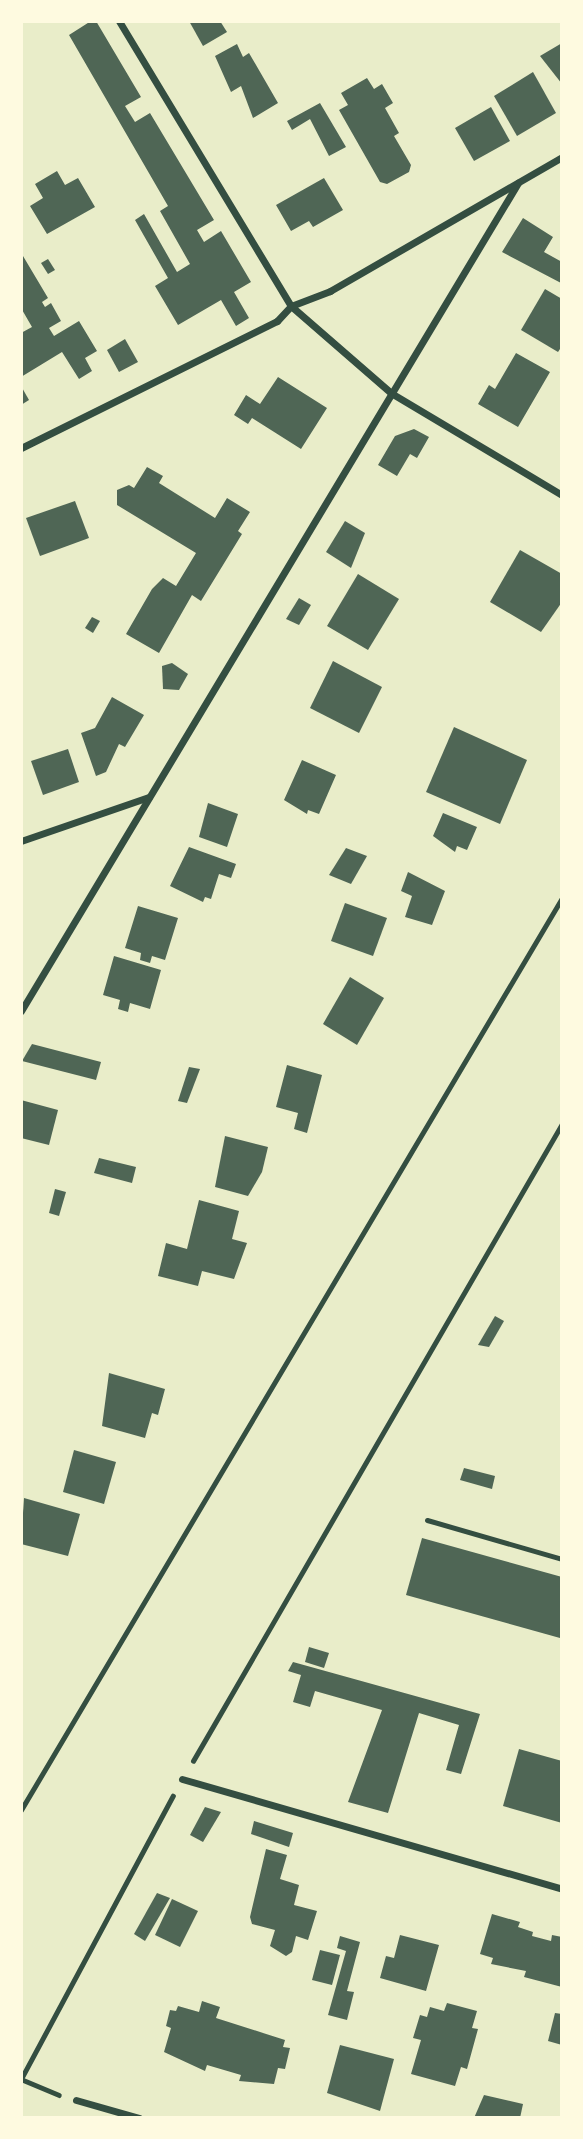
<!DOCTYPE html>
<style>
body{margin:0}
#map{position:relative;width:583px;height:2139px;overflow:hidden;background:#e9edc9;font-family:"IBM Plex Sans",sans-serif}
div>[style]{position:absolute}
.building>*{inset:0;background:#4f6655}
.path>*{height:4.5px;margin:-2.25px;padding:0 2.25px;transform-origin:2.25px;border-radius:2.25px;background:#344e41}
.service>*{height:5px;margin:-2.5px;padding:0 2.5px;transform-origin:2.5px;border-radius:2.5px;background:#344e41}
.minor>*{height:7px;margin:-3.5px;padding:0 3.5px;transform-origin:3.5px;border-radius:3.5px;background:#344e41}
span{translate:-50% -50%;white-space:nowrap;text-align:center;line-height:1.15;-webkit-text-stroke:7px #fefae0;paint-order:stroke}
.frame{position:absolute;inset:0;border:23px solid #fefae0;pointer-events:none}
</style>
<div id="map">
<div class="building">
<i style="clip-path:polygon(91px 21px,96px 21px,141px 97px,125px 106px,135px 122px,150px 113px,214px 220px,197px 230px,204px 242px,221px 231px,251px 282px,234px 292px,249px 318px,236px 326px,221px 300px,178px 325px,155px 286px,168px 278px,135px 220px,144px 214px,177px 272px,190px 264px,160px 211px,168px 206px,69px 35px)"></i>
<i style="clip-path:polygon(189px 21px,220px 21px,227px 32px,203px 46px)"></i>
<i style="clip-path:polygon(562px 43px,562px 84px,540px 56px)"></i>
<i style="clip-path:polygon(237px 44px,243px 57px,249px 53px,278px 103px,253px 118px,241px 86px,231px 92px,215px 56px)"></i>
<i style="clip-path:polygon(533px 72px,556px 113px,517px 136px,494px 96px)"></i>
<i style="clip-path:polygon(367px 78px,374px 89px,382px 84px,393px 103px,385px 108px,399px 133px,394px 136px,411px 165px,409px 172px,387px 184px,380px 182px,339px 110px,348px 105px,341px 93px)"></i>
<i style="clip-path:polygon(320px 103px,346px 147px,329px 156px,310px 119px,292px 130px,287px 121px)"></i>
<i style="clip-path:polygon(491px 107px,510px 141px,474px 161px,455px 128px)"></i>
<i style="clip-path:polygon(57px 171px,65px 185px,78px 178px,95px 207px,47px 234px,30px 206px,43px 198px,35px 184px)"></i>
<i style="clip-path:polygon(324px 178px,343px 210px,313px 227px,309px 221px,291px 231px,276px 205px)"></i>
<i style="clip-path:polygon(523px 218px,553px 237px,544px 252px,562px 262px,561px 283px,502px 252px)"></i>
<i style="clip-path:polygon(23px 256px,48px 298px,42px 302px,45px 307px,51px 303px,61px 321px,49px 328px,54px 336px,79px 321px,97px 351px,85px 358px,92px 371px,79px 379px,62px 352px,21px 377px,21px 333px,32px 327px,21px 308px)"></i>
<i style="clip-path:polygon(48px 259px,55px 270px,48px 274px,41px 263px)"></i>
<i style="clip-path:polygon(545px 289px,562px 299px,562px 346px,558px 352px,521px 330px)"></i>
<i style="clip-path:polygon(125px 339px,138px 362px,119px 372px,107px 350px)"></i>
<i style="clip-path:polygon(516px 353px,550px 372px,518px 427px,478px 404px,489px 385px,495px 389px)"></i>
<i style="clip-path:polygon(278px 377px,327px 408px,301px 449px,252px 418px,248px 424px,234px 415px,246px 395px,260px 404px)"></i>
<i style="clip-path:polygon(21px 386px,29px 400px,21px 405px)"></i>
<i style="clip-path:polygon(414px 429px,429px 437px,417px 458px,410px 454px,397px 476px,378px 465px,395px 436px)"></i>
<i style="clip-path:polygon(147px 467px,163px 476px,159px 483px,215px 518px,227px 498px,250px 512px,238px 531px,242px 534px,201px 601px,192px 595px,159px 653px,126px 634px,152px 589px,163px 578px,176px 586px,196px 553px,117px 505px,117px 490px,129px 485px,134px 488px)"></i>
<i style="clip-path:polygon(75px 501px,89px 538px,40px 556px,26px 518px)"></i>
<i style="clip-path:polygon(345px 521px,365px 533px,351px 568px,326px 552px)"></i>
<i style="clip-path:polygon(520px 550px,562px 574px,562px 602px,541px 632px,490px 602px)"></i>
<i style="clip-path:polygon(358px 574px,399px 599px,368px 650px,327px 626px)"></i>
<i style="clip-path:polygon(299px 598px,311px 605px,299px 625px,286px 619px)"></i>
<i style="clip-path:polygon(92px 617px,100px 621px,93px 633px,85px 628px)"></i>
<i style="clip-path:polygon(333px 661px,382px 687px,359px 733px,310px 708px)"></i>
<i style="clip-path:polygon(172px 663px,188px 674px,179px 690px,163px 689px,162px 666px)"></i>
<i style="clip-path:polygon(112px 697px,144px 715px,125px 747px,119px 744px,106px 772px,96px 776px,81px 733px,95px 728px)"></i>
<i style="clip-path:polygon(454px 727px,527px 760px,500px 824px,426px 792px)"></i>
<i style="clip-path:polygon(68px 749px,79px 782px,43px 795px,31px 761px)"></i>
<i style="clip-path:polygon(302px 760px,336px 775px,319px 814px,308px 810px,307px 814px,284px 800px)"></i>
<i style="clip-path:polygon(208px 803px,238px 814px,227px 847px,199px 837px)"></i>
<i style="clip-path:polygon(443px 813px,477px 827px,467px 850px,457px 846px,455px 852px,433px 836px)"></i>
<i style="clip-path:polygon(189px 847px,236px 864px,231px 878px,219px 874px,211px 899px,205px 897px,203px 902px,170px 886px)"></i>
<i style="clip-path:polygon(346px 848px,367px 856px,351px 884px,329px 875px)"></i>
<i style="clip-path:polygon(408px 872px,445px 891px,432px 925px,405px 917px,412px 896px,401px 891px)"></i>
<i style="clip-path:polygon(345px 903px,387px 918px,373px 956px,331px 941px)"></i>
<i style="clip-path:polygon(138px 906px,178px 918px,165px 960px,152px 956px,150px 963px,140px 960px,141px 953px,125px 948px)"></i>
<i style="clip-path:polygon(114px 956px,161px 970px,150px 1009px,130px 1003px,128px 1012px,118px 1009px,120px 1000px,103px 995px)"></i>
<i style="clip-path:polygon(350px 977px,384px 998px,357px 1045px,323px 1024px)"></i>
<i style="clip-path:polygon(32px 1044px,101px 1062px,96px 1080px,22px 1061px)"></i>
<i style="clip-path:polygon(287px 1065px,322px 1075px,307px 1133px,294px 1129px,298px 1113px,276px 1107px)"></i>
<i style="clip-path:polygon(189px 1067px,200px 1069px,187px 1103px,178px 1101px)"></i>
<i style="clip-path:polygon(21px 1100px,58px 1110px,49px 1145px,21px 1138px)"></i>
<i style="clip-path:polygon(225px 1136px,268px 1147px,262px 1172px,248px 1196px,215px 1187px)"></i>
<i style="clip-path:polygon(99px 1158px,136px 1167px,132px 1183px,94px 1173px)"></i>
<i style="clip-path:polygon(55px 1189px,66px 1192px,59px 1216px,49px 1213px)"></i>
<i style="clip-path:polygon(199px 1200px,239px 1211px,232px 1239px,247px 1243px,234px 1279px,202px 1271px,198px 1286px,158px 1276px,166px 1243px,187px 1249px)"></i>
<i style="clip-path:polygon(495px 1316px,504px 1321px,489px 1347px,478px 1345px)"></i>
<i style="clip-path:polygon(109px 1373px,165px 1389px,158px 1415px,152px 1413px,145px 1438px,102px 1426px)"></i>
<i style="clip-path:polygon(74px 1450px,116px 1462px,104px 1504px,63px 1492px)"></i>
<i style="clip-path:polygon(464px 1468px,495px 1476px,492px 1489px,460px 1480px)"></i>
<i style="clip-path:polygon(24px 1498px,80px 1514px,68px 1556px,21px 1544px)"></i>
<i style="clip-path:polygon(422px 1538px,562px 1577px,560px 1638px,406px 1595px)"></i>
<i style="clip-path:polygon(309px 1647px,329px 1653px,324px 1668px,305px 1662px)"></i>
<i style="clip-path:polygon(293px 1662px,480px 1714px,461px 1774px,446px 1770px,459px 1725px,419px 1713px,388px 1813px,348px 1802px,382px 1710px,315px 1691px,310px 1707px,293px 1702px,301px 1675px,288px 1671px)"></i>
<i style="clip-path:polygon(519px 1749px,562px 1761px,562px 1823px,503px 1806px)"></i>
<i style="clip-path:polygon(205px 1807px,221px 1812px,203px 1842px,190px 1835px)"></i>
<i style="clip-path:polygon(254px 1821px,293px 1833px,289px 1847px,251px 1834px)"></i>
<i style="clip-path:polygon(266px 1849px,287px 1855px,280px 1879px,299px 1885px,294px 1905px,317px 1911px,308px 1940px,296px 1936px,292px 1952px,286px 1956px,270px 1946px,275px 1930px,252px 1924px,250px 1917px)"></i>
<i style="clip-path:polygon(157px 1893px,170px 1898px,145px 1941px,134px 1934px)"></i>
<i style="clip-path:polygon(172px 1899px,198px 1911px,180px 1947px,155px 1935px)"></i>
<i style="clip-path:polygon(492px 1914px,520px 1922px,518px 1927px,533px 1932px,532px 1936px,551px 1941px,552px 1935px,562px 1937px,562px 1987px,524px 1977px,526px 1971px,491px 1964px,493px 1958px,480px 1954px)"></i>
<i style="clip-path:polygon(400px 1935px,439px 1945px,426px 1991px,380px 1978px,386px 1956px,394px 1958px)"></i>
<i style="clip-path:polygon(340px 1936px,360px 1942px,347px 1991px,354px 1992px,347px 2020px,328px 2015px,346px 1951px,337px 1948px)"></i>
<i style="clip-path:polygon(320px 1950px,340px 1955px,332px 1985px,312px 1980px)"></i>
<i style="clip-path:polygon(202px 2001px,220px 2007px,216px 2018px,285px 2040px,283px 2047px,290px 2048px,285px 2069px,278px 2068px,274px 2084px,239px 2081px,241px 2075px,207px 2065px,205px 2071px,164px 2052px,171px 2028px,166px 2026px,170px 2010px,176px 2011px,178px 2006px,199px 2012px)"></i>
<i style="clip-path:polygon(447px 2003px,477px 2011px,472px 2028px,478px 2029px,467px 2069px,461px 2067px,455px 2086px,411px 2074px,421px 2040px,413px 2038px,420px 2015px,427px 2017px,430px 2007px,444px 2011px)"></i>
<i style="clip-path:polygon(555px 2013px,562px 2014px,562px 2045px,548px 2041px)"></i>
<i style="clip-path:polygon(340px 2045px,394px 2059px,380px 2111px,327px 2093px)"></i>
<i style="clip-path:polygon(484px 2095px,523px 2104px,520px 2118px,474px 2118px)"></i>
</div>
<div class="path">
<i style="left:193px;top:1761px;width:736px;rotate:-59.92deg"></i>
<i style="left:21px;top:1810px;width:1060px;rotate:-59.32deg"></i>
<i style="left:21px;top:2079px;width:321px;rotate:-61.8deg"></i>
<i style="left:21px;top:2079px;width:41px;rotate:22.8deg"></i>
</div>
<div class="service">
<i style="left:427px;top:1520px;width:141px;rotate:16.1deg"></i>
</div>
<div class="minor">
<i style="left:119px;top:21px;width:333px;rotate:58.9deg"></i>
<i style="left:291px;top:306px;width:133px;rotate:41deg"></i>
<i style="left:391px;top:393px;width:199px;rotate:30.8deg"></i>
<i style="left:21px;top:448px;width:286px;rotate:-26.4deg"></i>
<i style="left:277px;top:321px;width:21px;rotate:-47deg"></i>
<i style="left:291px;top:306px;width:42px;rotate:-21deg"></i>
<i style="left:330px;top:291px;width:268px;rotate:-30deg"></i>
<i style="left:21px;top:841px;width:135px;rotate:-19deg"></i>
<i style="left:21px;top:1011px;width:966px;rotate:-59.03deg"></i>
<i style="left:182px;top:1779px;width:396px;rotate:16.1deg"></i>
<i style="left:76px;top:2100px;width:66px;rotate:15.9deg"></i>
</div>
<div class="frame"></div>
</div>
